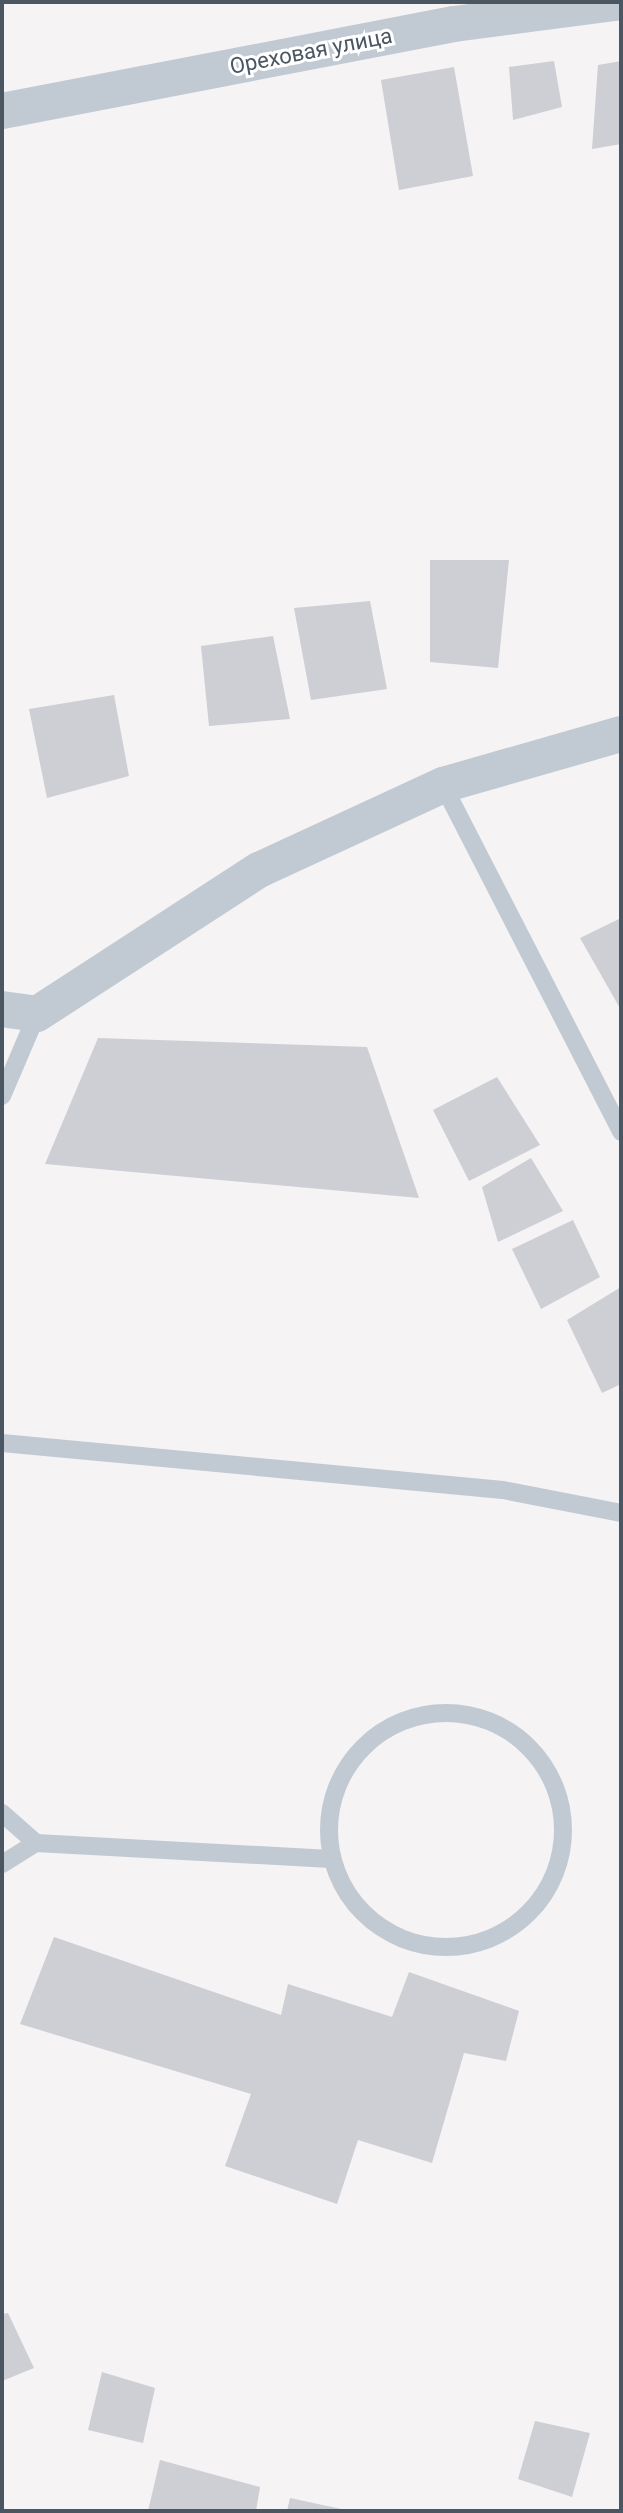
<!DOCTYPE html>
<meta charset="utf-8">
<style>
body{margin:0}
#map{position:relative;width:623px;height:2513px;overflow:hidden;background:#f5f3f3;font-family:Roboto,sans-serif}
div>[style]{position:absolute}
.building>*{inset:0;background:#cdcfd5}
.lane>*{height:18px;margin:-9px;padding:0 9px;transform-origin:9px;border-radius:9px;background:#c1cad2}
.lane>.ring{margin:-9px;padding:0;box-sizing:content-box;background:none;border:18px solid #c1cad2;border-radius:50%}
.street>*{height:36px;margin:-18px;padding:0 18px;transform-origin:18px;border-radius:18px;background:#c1cad2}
span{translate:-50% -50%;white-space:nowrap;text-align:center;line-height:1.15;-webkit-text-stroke:6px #fff;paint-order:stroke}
.street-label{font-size:22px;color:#4a5661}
.frame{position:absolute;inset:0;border:4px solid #4a5661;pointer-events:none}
</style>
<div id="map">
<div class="building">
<i style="clip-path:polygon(554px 61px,562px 107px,513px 120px,509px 67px)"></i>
<i style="clip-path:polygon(621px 61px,621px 144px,592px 149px,598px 65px)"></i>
<i style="clip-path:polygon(454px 67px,473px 176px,399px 190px,381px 80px)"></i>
<i style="clip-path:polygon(430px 560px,509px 560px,498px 668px,430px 662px)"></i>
<i style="clip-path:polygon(370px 601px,387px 689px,311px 700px,294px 608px)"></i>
<i style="clip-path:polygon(273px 636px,290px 719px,209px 726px,201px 646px)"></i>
<i style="clip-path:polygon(114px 695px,129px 776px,47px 798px,29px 709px)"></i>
<i style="clip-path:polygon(621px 918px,621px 1010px,580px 938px)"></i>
<i style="clip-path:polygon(98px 1038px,367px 1047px,419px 1198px,45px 1164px)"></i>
<i style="clip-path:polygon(497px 1077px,540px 1145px,469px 1181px,433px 1110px)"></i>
<i style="clip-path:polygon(531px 1158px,563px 1211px,498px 1242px,482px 1187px)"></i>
<i style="clip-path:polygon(573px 1220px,600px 1277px,541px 1309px,512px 1249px)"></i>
<i style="clip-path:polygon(621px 1287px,621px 1384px,602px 1393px,567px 1320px)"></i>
<i style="clip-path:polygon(54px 1937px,281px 2015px,288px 1984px,392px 2017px,409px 1972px,519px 2011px,506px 2061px,464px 2053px,432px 2163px,358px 2140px,337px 2204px,225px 2166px,251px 2094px,20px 2024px)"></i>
<i style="clip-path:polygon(8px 2313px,34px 2368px,2px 2381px,2px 2314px)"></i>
<i style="clip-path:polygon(102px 2372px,155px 2388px,143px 2443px,88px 2430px)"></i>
<i style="clip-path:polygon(535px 2421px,590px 2433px,572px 2497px,518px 2479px)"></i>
<i style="clip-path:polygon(160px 2460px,260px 2487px,256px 2511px,148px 2511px)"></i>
<i style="clip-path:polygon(290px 2498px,346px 2510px,346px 2511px,287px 2511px)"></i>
</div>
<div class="lane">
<i style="left:443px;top:785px;width:390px;rotate:62.8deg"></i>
<i style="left:2px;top:1096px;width:89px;rotate:-66.9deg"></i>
<i style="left:2px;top:1443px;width:503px;rotate:5.36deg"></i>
<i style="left:503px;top:1490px;width:120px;rotate:11deg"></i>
<i class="ring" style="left:329px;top:1713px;width:216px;height:216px"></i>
<i style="left:2px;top:1813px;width:45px;rotate:41.4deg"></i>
<i style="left:2px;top:1864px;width:40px;rotate:-32deg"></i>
<i style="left:36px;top:1843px;width:295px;rotate:3.1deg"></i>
</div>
<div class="street">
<i style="left:2px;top:111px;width:460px;rotate:-10.9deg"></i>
<i style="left:454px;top:24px;width:168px;rotate:-7.5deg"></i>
<i style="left:2px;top:1009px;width:35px;rotate:8deg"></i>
<i style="left:37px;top:1014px;width:265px;rotate:-33deg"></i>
<i style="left:259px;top:870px;width:203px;rotate:-24.8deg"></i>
<i style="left:443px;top:785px;width:185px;rotate:-16deg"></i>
</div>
<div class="street-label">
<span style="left:311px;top:51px;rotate:-11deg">Ореховая улица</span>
</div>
<div class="frame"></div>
</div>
